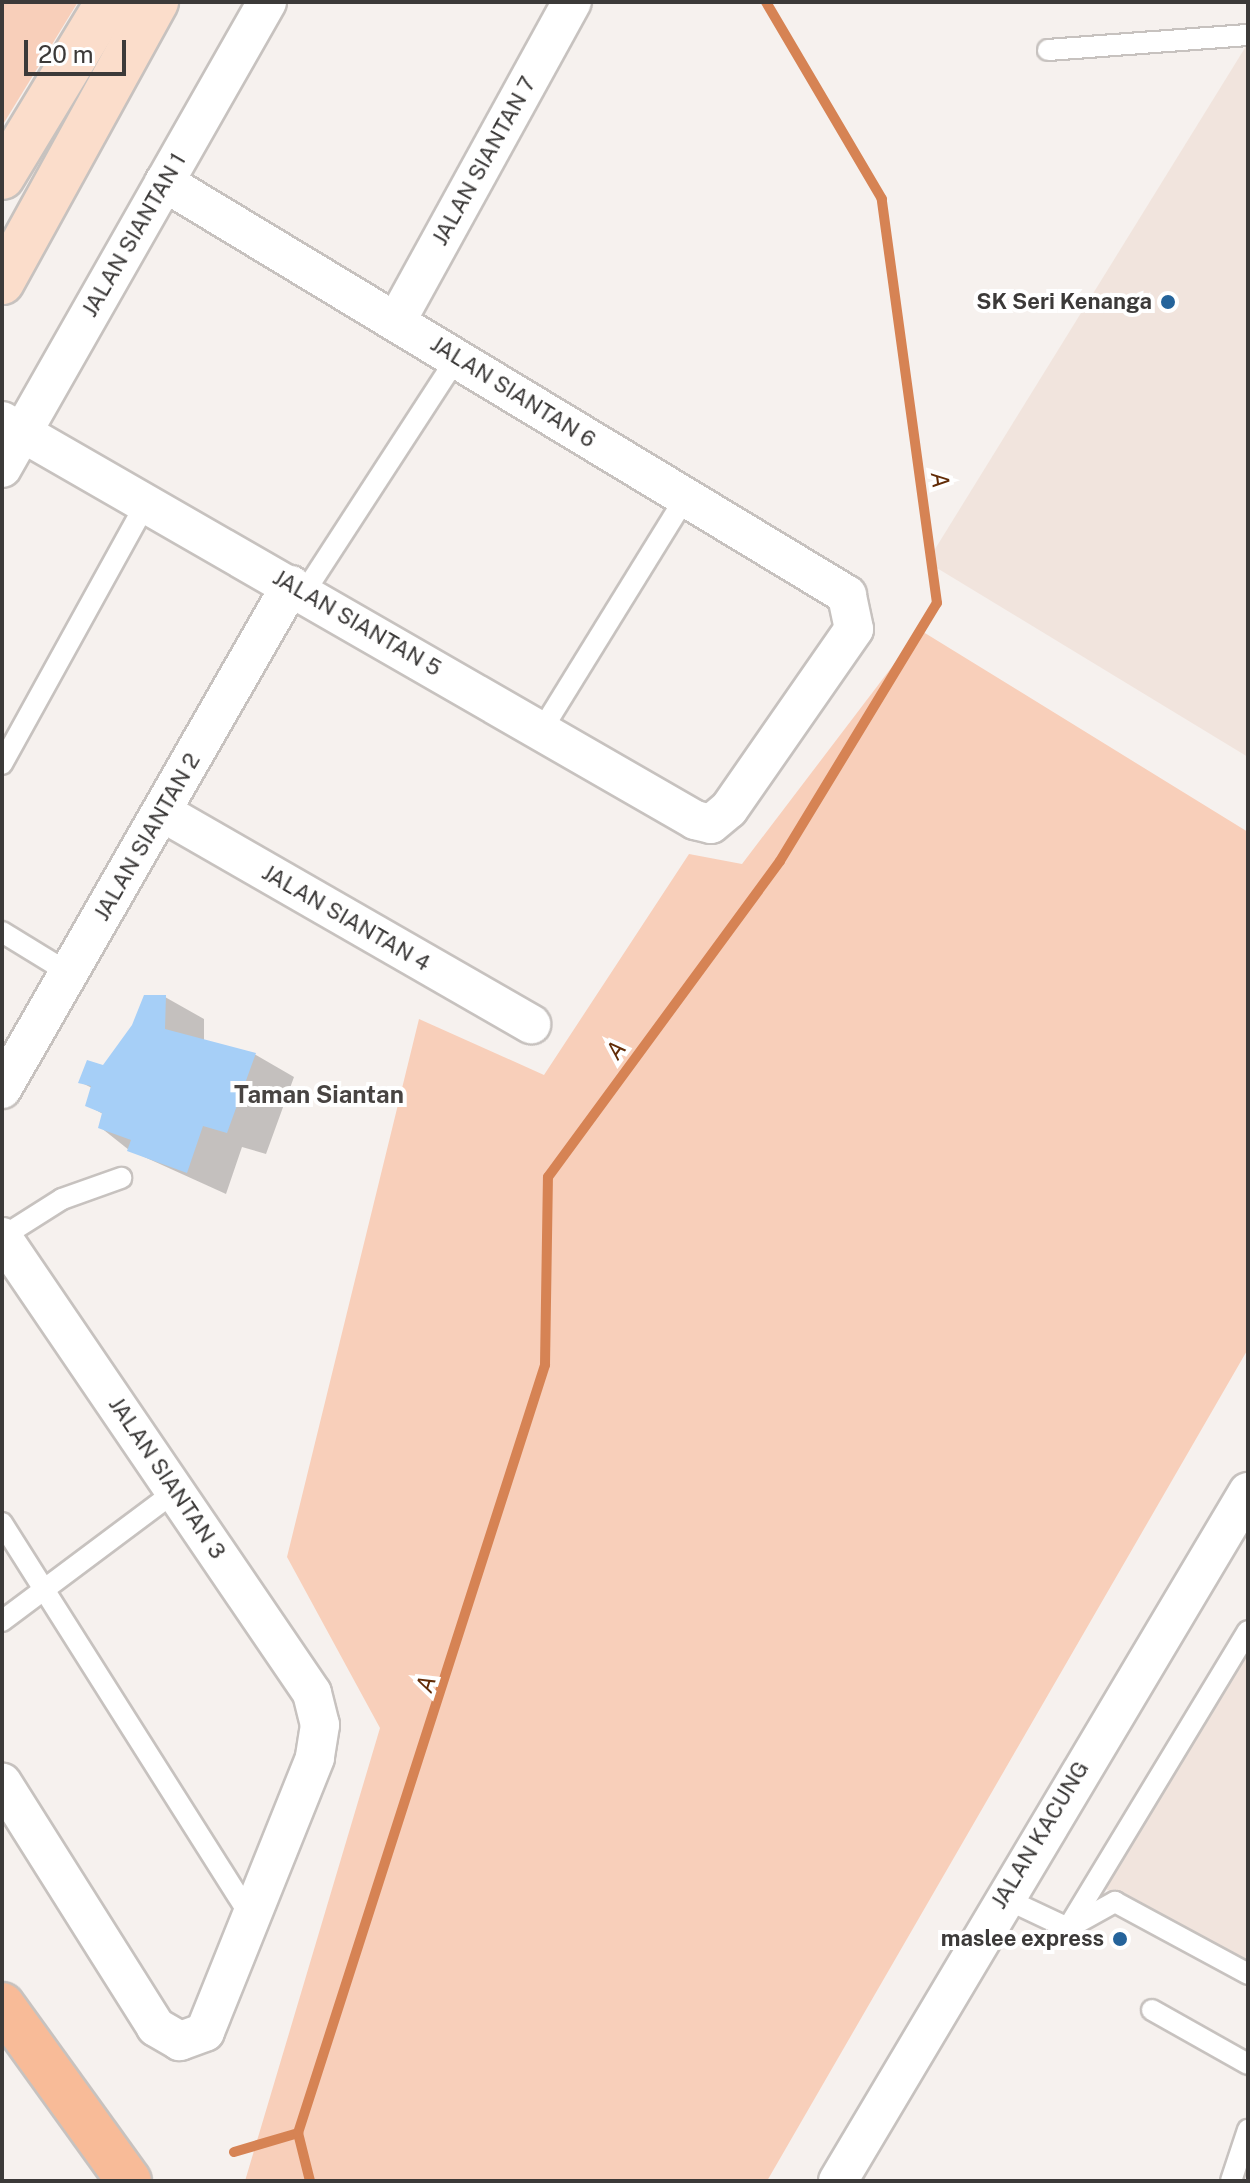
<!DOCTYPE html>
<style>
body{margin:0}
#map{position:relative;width:1250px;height:2183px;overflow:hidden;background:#f6f1ee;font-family:"Public Sans",sans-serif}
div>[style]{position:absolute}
.built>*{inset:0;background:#f1e4dd}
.green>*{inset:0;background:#f8cfba}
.shadow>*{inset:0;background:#0003}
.stream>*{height:10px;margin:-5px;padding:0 5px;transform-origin:5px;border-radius:5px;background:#d68354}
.building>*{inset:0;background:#a6cff7}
.roads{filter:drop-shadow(2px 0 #c7c2bf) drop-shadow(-2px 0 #c7c2bf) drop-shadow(0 2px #c7c2bf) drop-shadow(0 -2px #c7c2bf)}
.lane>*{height:20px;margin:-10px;padding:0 10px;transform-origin:10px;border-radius:10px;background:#fff}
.street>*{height:38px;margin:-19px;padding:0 19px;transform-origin:19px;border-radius:19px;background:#fff}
.secondary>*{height:44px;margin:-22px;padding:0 22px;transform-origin:22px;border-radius:22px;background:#fbddcb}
.primary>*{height:44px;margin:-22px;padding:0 22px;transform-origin:22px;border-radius:22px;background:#f8bb98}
.dots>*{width:22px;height:22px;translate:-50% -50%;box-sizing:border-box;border:4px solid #fff;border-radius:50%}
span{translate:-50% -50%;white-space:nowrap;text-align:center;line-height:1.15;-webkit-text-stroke:8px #fff;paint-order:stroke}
.street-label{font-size:22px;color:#3c3a39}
.poi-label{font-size:22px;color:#3c3a39;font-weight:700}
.right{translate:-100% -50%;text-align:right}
.water-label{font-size:24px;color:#622c07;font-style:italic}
.neighbourhood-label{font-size:24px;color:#484442;font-weight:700}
.frame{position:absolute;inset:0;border:4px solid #3c3a39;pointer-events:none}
.scale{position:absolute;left:24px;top:40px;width:102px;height:36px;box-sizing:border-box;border:4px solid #3c3a39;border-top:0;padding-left:10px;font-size:24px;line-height:28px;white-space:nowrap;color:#3c3a39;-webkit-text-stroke:6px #fff;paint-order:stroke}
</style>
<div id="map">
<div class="built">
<i style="clip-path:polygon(1248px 43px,1248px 757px,927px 562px)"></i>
<i style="clip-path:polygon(1248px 1646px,1248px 1966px,1104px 1888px)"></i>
</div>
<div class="green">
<i style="clip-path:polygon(2px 2px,78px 2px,2px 126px)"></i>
<i style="clip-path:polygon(920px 630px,1248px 832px,1248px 1349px,767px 2181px,245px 2181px,380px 1728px,287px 1557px,419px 1019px,544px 1075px,689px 854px,742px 864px)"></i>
</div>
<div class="shadow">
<i style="clip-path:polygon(165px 997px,204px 1019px,204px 1041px,256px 1055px,294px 1077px,266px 1154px,242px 1147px,226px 1194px,129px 1150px,100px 1127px,103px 1114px,87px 1105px,92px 1088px,80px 1082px,104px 1067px)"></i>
</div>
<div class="stream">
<i style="left:234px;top:2152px;width:67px;rotate:-16.5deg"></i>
<i style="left:310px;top:2181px;width:49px;rotate:-104deg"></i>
<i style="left:298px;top:2133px;width:807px;rotate:-72.17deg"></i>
<i style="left:545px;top:1365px;width:188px;rotate:-89.1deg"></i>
<i style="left:548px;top:1177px;width:392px;rotate:-53.7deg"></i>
<i style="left:780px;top:861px;width:302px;rotate:-58.7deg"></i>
<i style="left:937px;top:603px;width:408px;rotate:-97.8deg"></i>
<i style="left:882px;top:199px;width:229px;rotate:-120.5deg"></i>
</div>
<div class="building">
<i style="clip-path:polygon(144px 995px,166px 995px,165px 1029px,256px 1053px,227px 1133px,203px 1126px,187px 1173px,127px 1151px,131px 1140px,98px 1128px,102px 1113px,85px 1106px,91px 1086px,78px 1083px,87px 1060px,103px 1065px,132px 1025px)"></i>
</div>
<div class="roads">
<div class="lane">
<i style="left:1048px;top:50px;width:201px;rotate:-4.3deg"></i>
<i style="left:304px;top:593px;width:281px;rotate:-57deg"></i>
<i style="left:543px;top:728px;width:270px;rotate:-58.3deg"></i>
<i style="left:2px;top:764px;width:298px;rotate:-61.1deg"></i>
<i style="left:2px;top:932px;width:79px;rotate:31.5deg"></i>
<i style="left:2px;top:1237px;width:71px;rotate:-32.3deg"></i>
<i style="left:62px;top:1199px;width:63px;rotate:-19.6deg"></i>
<i style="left:2px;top:1523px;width:467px;rotate:57.7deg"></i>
<i style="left:2px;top:1621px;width:217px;rotate:-36.8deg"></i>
<i style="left:1002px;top:1897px;width:73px;rotate:25.2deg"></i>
<i style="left:1068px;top:1928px;width:54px;rotate:-29deg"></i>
<i style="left:1115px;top:1902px;width:151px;rotate:28.4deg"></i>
<i style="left:1068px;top:1928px;width:347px;rotate:-58.8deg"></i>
<i style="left:1152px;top:2010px;width:110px;rotate:29.4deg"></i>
<i style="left:1231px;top:2181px;width:54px;rotate:-71.6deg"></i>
</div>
<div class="street">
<i style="left:397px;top:320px;width:363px;rotate:-61.2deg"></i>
<i style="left:2px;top:421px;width:800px;rotate:29.93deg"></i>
<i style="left:695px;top:820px;width:16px;rotate:14deg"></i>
<i style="left:711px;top:824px;width:23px;rotate:-40deg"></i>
<i style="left:729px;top:809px;width:219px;rotate:-55.2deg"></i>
<i style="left:854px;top:629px;width:35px;rotate:-102deg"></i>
<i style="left:847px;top:595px;width:798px;rotate:-148.84deg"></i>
<i style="left:2px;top:468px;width:536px;rotate:-60.37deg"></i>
<i style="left:162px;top:812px;width:426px;rotate:29.9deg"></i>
<i style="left:2px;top:1089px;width:581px;rotate:-60.17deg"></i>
<i style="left:2px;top:1237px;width:551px;rotate:55.79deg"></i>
<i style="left:312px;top:1693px;width:33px;rotate:76deg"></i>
<i style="left:320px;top:1725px;width:33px;rotate:99deg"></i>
<i style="left:315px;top:1758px;width:295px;rotate:111.9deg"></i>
<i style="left:205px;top:2032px;width:27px;rotate:160deg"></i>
<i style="left:180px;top:2041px;width:28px;rotate:-150deg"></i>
<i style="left:156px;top:2027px;width:289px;rotate:-122.2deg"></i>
<i style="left:838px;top:2181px;width:802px;rotate:-59.24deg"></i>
</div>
<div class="secondary">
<i style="left:2px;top:177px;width:205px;rotate:-58.8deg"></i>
<i style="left:2px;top:282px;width:320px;rotate:-61.2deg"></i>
</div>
<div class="primary">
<i style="left:2px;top:2005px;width:217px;rotate:54.2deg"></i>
</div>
</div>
<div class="dots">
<i style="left:1168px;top:302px;background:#25639a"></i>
<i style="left:1120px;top:1939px;background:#25639a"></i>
</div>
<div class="street-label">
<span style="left:484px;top:161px;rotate:-61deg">JALAN SIANTAN 7</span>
<span style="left:134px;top:235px;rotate:-60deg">JALAN SIANTAN 1</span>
<span style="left:513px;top:392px;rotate:32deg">JALAN SIANTAN 6</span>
<span style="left:357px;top:623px;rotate:30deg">JALAN SIANTAN 5</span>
<span style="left:147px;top:837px;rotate:-60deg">JALAN SIANTAN 2</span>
<span style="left:346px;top:918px;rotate:30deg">JALAN SIANTAN 4</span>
<span style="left:167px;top:1478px;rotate:56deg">JALAN SIANTAN 3</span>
<span style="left:1040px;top:1835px;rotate:-59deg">JALAN KACUNG</span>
</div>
<div class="poi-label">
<span class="right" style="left:1152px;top:302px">SK Seri Kenanga</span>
<span class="right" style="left:1104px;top:1939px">maslee express</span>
</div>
<div class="water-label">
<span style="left:940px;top:480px;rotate:82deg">A</span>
<span style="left:616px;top:1050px;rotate:-54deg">A</span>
<span style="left:426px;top:1684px;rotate:-72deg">A</span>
</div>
<div class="neighbourhood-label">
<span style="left:319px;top:1095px">Taman Siantan</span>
</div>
<div class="frame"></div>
<div class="scale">20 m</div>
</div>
